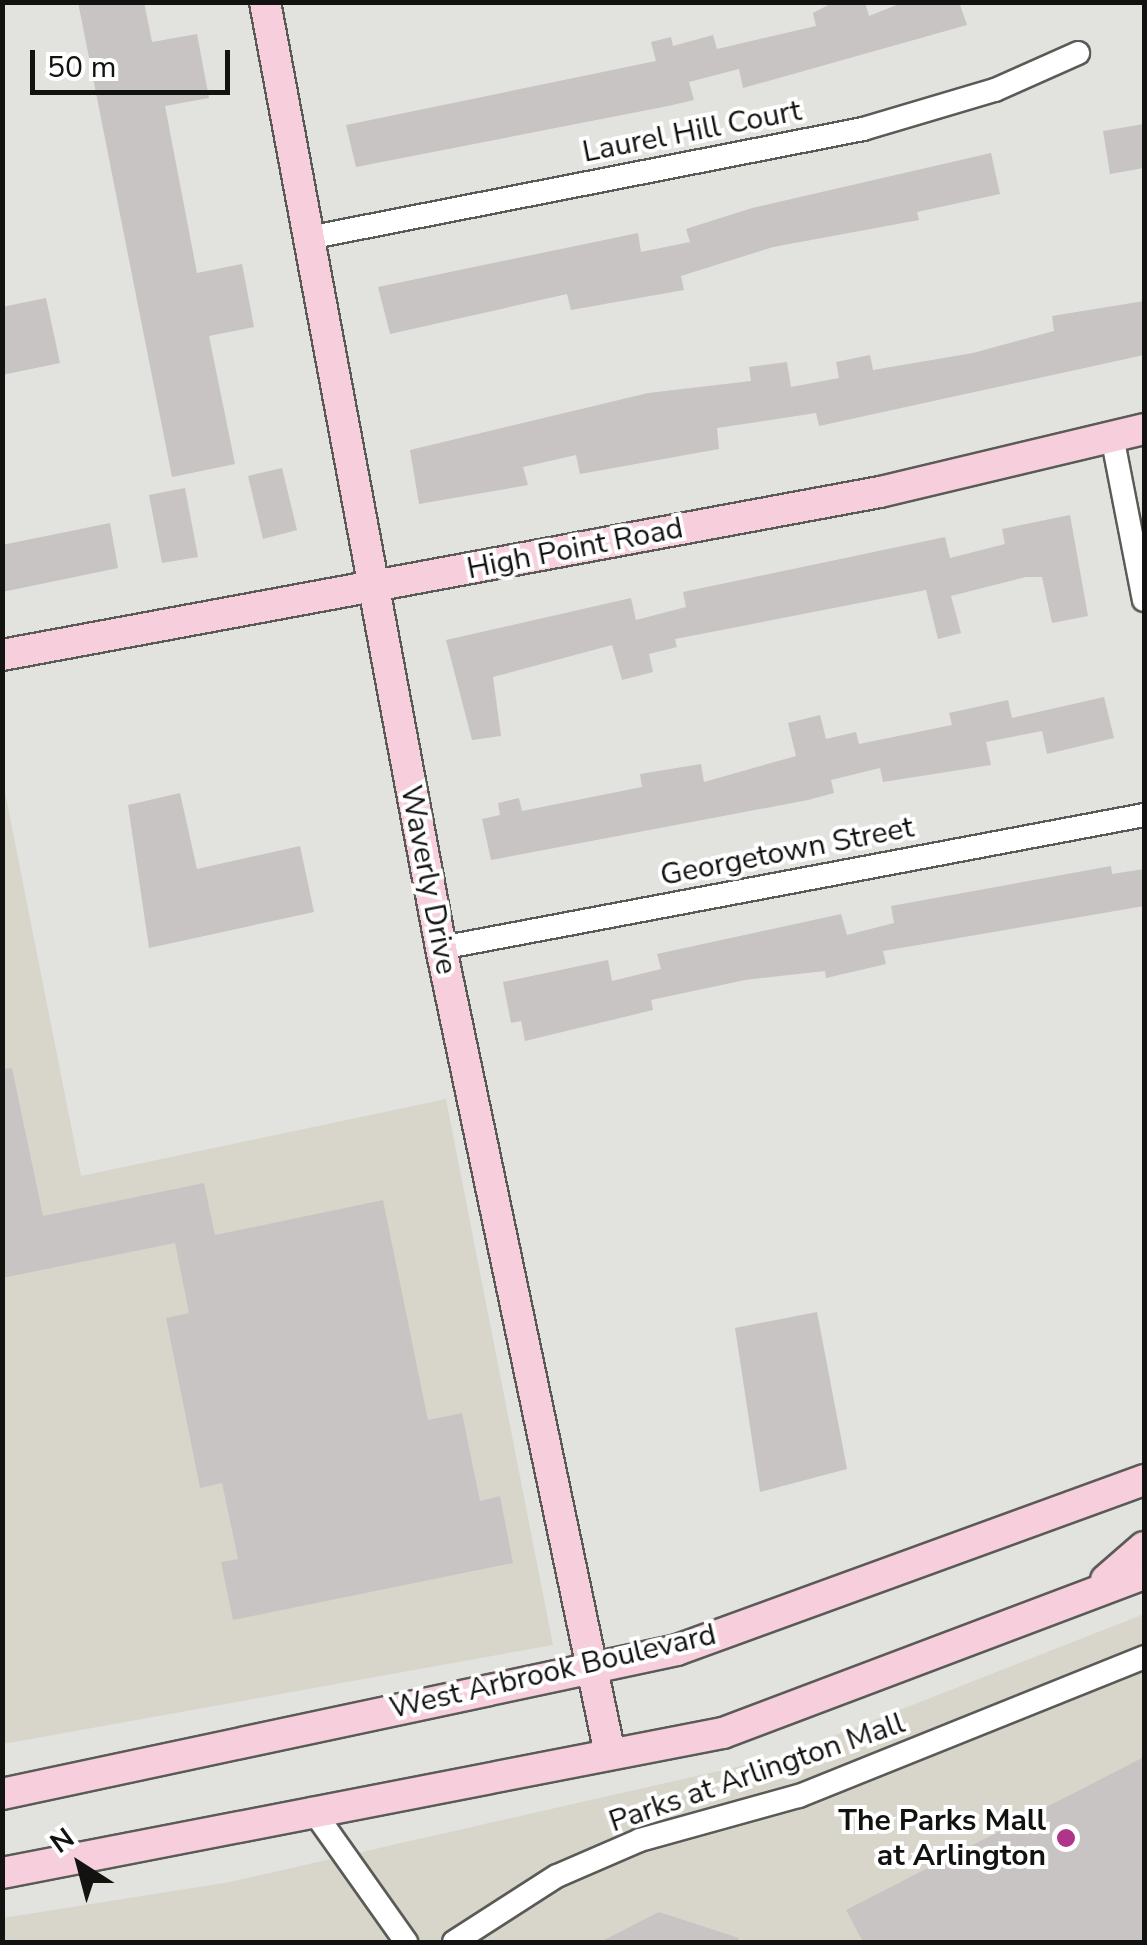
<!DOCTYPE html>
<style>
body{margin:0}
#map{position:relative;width:1147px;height:1945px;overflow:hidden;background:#e2e2df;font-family:"Nunito Sans",sans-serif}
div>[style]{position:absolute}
.built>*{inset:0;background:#d8d6cb}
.building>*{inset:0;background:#c8c4c3}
.roads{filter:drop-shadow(2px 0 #5a5a57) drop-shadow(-2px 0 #5a5a57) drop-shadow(0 2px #5a5a57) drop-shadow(0 -2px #5a5a57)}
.street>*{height:22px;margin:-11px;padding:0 11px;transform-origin:11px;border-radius:11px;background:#fff}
.secondary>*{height:30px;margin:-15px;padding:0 15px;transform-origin:15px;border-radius:15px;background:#f6cedc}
.dots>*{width:28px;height:28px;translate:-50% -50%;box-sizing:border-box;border:5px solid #fff;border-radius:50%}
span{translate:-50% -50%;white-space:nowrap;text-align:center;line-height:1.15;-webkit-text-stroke:8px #fff;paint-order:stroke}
.street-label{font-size:30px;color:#121211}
.poi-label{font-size:30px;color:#121211;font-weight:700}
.right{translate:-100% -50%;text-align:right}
.frame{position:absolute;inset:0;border:5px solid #121211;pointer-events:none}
.north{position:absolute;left:30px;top:1815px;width:100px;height:100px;-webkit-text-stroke:8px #fff;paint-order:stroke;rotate:324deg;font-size:28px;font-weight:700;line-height:40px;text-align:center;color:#121211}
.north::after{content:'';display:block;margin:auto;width:35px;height:45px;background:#121211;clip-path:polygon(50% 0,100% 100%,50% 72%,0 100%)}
.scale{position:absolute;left:30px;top:50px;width:200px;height:45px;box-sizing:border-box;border:5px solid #121211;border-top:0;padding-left:12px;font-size:30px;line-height:35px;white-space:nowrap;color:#121211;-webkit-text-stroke:8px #fff;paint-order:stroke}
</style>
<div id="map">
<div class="built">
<i style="clip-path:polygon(2px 777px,81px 1176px,446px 1099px,553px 1645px,3px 1744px)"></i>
<i style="clip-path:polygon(1144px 1614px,1144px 1942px,3px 1942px,3px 1918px,230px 1882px,780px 1757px)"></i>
</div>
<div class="building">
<i style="clip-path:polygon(78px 2px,144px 2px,152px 42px,197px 34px,209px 98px,165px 106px,197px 273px,242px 264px,254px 327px,209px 336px,235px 464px,172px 477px)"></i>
<i style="clip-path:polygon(834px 2px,865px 2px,869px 16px,904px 2px,959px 2px,967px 25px,743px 88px,739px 69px,689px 82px,694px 100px,668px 106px,356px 167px,346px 125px,656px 61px,651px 42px,671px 37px,673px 46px,713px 35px,717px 49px,816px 26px,813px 13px)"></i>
<i style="clip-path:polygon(1144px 124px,1144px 168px,1110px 174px,1103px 131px)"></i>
<i style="clip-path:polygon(991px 153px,1000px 194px,917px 212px,919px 220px,773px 247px,681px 276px,684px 290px,571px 310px,567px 294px,390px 334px,378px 287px,638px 233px,641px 252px,690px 242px,686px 229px,752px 208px)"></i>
<i style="clip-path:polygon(46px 298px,60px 363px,2px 375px,2px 307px)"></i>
<i style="clip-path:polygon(1144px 301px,1144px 355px,819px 426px,816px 413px,717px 428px,719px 449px,580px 474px,576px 455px,523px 467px,528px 485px,419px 504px,410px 450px,648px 393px,751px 381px,749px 367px,787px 362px,791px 387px,839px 378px,836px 362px,870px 355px,873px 370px,973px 353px,1054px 331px,1052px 316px)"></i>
<i style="clip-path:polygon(282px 468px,297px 530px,263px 539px,248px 476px)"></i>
<i style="clip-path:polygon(185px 488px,198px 557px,162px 563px,149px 495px)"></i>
<i style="clip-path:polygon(1070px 515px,1088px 616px,1052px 623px,1042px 577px,1026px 577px,951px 596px,961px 633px,938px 639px,926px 590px,675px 639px,677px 647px,649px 654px,653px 672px,622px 680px,612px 645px,493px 677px,501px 736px,472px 740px,446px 640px,631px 598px,636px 620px,686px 607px,683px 592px,945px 537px,950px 558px,1005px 544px,1002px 529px)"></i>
<i style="clip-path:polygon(110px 523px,118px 568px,2px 592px,2px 545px)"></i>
<i style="clip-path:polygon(1104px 697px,1114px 738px,1047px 754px,1042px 731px,986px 742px,991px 765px,883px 782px,880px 768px,831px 780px,834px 793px,808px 800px,491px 860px,482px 819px,500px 815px,498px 803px,519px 798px,522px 811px,642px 787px,640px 774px,701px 764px,704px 782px,796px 756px,788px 723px,820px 715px,826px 739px,856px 732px,859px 744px,952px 725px,949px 713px,1008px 700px,1012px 718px)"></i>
<i style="clip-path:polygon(180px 793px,197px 869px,300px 846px,314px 912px,149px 948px,128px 805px)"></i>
<i style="clip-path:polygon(1111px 866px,1112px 874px,1144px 869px,1144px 906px,883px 951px,886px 964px,826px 978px,825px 971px,745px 980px,651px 1000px,653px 1010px,525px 1041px,521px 1021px,511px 1023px,503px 982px,608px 960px,612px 981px,661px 969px,657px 954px,841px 914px,847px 935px,894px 923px,891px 906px)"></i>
<i style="clip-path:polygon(12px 1068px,43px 1216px,204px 1183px,215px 1235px,383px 1200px,428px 1420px,462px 1413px,480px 1501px,500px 1496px,513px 1563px,233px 1620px,221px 1562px,238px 1559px,222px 1483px,200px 1488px,166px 1318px,189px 1313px,175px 1243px,2px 1278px,2px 1069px)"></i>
<i style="clip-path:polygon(817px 1312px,847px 1469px,760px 1492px,735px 1328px)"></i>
<i style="clip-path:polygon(1144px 1757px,1144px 1942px,863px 1942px,846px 1910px)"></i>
<i style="clip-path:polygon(659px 1912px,739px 1938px,738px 1942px,600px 1942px)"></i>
</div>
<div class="roads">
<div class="street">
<i style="left:308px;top:238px;width:566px;rotate:-11.11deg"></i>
<i style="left:863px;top:129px;width:138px;rotate:-16.5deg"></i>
<i style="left:995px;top:90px;width:91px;rotate:-24deg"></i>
<i style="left:1112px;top:436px;width:167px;rotate:79deg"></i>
<i style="left:441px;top:948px;width:715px;rotate:-10.71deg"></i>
<i style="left:312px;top:1809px;width:163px;rotate:54.7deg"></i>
<i style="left:454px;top:1942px;width:122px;rotate:-32.7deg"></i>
<i style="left:557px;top:1876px;width:90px;rotate:-23.4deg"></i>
<i style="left:640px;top:1840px;width:165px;rotate:-15.5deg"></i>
<i style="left:799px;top:1796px;width:372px;rotate:-21.9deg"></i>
</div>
<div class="secondary">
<i style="left:265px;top:2px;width:962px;rotate:79.46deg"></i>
<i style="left:441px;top:948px;width:824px;rotate:78.16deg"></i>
<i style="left:2px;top:655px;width:893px;rotate:-10.52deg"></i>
<i style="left:880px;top:492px;width:271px;rotate:-13.4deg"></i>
<i style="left:1106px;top:1580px;width:50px;rotate:-41deg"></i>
<i style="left:2px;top:1794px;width:690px;rotate:-12.04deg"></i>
<i style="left:677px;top:1650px;width:497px;rotate:-20deg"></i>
<i style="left:2px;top:1873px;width:734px;rotate:-10.99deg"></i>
<i style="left:723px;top:1733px;width:450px;rotate:-20.7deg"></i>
</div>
</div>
<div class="dots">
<i style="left:1066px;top:1838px;background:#ae358a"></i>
</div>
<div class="street-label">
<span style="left:692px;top:132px;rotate:-11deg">Laurel Hill Court</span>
<span style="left:575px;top:549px;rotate:-11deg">High Point Road</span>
<span style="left:787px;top:852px;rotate:-11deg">Georgetown Street</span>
<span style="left:428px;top:880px;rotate:79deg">Waverly Drive</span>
<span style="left:553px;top:1672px;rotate:-13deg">West Arbrook Boulevard</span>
<span style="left:757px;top:1773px;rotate:-19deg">Parks at Arlington Mall</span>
</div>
<div class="poi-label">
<span class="right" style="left:1046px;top:1838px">The Parks Mall<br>at Arlington</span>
</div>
<div class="frame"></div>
<div class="north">N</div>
<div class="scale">50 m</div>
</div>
